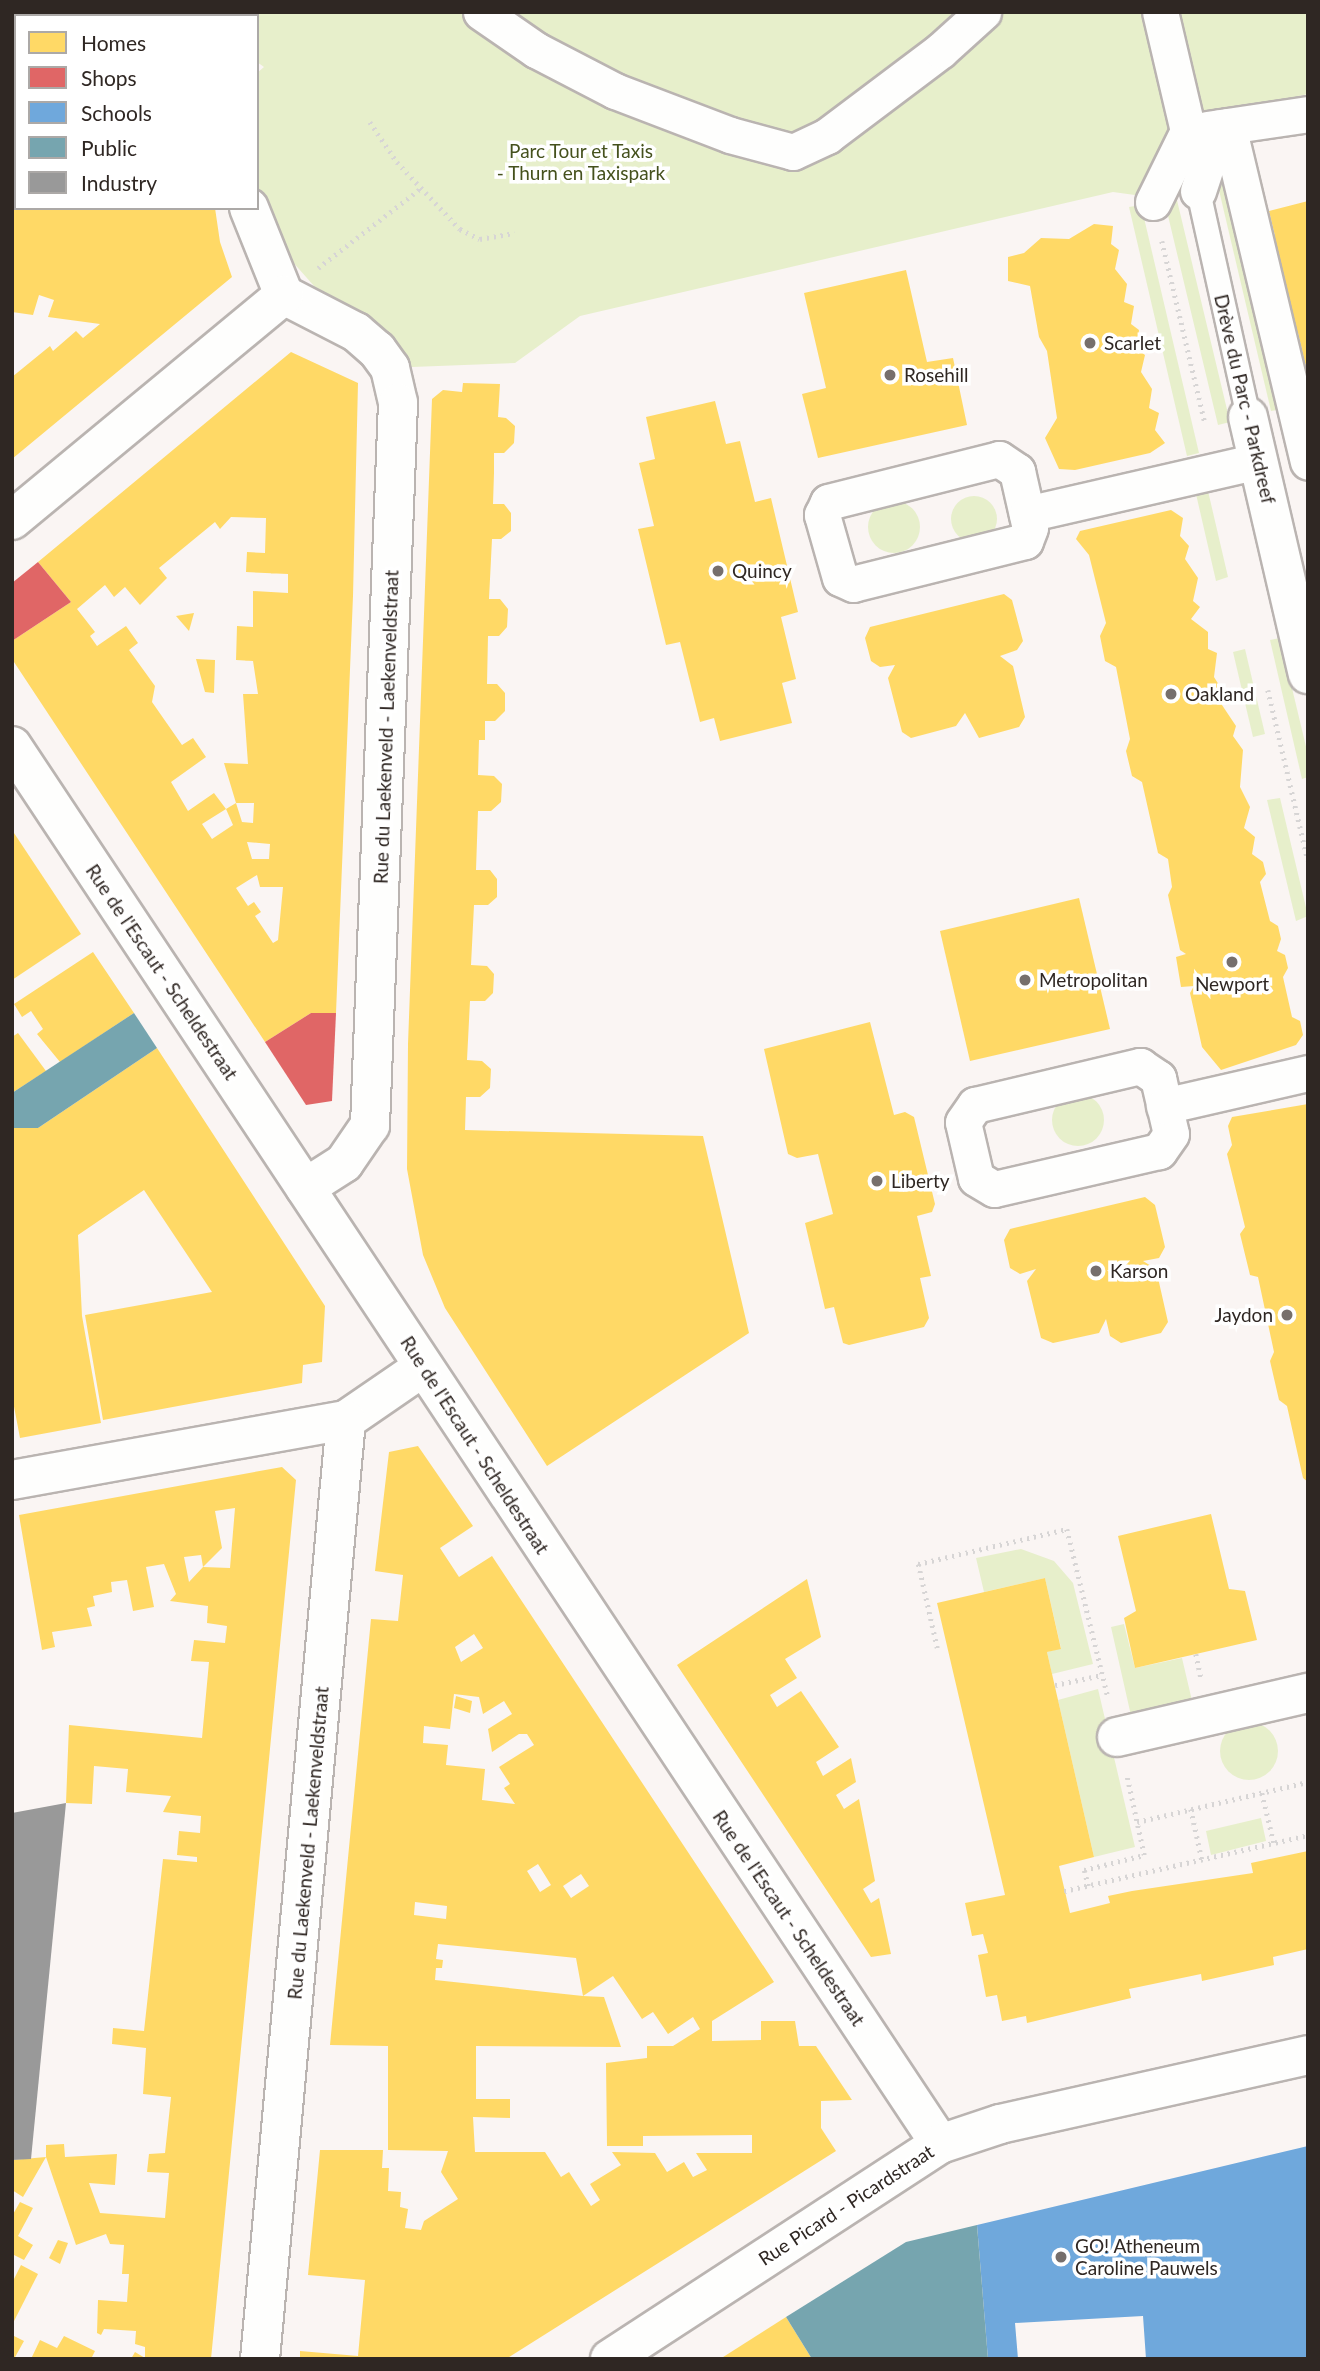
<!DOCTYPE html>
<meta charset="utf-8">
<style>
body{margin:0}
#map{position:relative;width:1320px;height:2371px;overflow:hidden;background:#faf5f3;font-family:Lato,sans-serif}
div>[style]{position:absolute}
.green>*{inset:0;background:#e7efcb}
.round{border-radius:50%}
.homes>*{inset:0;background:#ffd966}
.shops>*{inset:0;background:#e06666}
.schools>*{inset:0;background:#6fa8dc}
.public>*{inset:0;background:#76a5af}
.industry>*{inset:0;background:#999}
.path>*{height:4.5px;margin-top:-2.25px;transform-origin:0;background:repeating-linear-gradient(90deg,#d7d5d5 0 2px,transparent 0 7px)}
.roads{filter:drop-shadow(2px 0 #bab4b1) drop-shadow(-2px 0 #bab4b1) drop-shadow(0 2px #bab4b1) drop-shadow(0 -2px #bab4b1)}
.service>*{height:23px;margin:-11.5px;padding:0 11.5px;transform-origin:11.5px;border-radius:11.5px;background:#fefefd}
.pedestrian>*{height:35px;margin:-17.5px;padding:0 17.5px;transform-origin:17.5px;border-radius:17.5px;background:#fefefd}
.minor>*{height:38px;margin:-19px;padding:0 19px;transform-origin:19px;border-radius:19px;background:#fefefd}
.dots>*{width:19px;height:19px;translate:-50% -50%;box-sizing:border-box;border:4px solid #fff;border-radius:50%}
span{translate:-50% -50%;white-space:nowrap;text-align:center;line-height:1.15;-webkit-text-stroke:7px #fff;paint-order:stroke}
.park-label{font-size:19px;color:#45511d}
.poi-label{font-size:19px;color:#2f2723}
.left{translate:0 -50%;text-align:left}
.right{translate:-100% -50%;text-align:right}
.street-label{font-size:19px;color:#2f2723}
.frame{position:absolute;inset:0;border:14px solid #2f2723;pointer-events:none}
.legend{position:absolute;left:14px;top:14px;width:245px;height:196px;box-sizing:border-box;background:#fff;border:2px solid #aca9a7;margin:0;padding:9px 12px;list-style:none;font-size:21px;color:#2f2723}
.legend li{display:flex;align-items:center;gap:14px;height:35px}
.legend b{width:35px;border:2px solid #aca9a7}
</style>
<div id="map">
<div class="green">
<i style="clip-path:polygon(179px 12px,1308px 12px,1308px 94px,1203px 118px,1165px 198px,1176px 196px,1230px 422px,1218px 425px,1164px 199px,1113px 192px,580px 316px,515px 363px,412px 367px,380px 330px,314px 286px,291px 260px,257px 194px,257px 73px,264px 67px,257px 62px,257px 16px)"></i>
<i style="clip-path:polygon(1230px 183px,1283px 409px,1271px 411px,1218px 186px)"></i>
<i style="clip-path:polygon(1141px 205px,1199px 453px,1187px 456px,1129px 207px)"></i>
<i style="clip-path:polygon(1208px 491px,1228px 577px,1216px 581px,1196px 494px)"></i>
<i class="round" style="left:951px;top:496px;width:46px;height:46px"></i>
<i class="round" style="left:868px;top:501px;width:52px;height:52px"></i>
<i style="clip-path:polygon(1280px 638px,1308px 755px,1308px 777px,1302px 779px,1270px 640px)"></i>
<i style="clip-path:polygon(1245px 649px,1265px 734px,1253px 737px,1233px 652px)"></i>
<i style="clip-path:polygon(1280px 798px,1308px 916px,1296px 921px,1267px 800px)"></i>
<i class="round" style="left:1052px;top:1094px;width:52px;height:52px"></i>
<i style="clip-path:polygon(1021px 1549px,1054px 1561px,1073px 1583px,1093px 1664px,1052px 1674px,1047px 1652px,1061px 1648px,1045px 1578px,984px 1592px,976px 1558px)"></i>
<i style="clip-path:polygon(1124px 1624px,1135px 1668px,1182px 1658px,1193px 1705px,1132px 1720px,1111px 1627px)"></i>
<i style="clip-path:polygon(1098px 1689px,1135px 1847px,1094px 1857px,1058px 1700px)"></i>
<i class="round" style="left:1220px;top:1722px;width:58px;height:58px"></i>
<i style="clip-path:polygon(1261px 1818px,1266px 1841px,1211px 1855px,1206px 1831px)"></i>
</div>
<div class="homes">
<i style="clip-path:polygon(12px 12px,137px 12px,140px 13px,16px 16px,16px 56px)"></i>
<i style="clip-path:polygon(12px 135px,16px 208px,215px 208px,220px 242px,232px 277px,12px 459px,12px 377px,50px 346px,53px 351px,76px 331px,83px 338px,100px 324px,48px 317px,54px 300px,39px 295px,33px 315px,12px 312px)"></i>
<i style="clip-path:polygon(1308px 201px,1308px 371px,1307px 371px,1298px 333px,1286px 336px,1264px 238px,1275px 236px,1269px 211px)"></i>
<i style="clip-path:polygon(1094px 224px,1113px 226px,1111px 244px,1119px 250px,1115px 269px,1127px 284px,1124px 302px,1134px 306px,1131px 324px,1139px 330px,1137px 349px,1145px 355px,1141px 372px,1152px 389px,1149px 408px,1159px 413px,1155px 430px,1165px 443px,1150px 453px,1075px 470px,1059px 469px,1045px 438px,1057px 418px,1047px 351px,1039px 337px,1030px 286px,1008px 281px,1008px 257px,1024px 253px,1041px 238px,1069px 239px)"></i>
<i style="clip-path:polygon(906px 270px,927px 362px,953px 358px,967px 425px,818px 458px,802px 394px,826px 388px,804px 293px)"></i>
<i style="clip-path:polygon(evenodd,291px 352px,358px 383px,353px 596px,336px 1013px,311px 1013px,265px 1042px,12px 659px,12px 641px,71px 602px,38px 562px,291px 352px,231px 517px,266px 518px,265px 553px,247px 552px,246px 572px,288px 574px,288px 593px,253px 591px,253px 627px,237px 626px,236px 660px,253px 661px,258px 694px,243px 694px,248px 764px,224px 763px,236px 803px,254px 803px,253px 823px,242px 822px,236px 803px,226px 809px,214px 793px,188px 811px,171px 782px,206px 757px,193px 738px,182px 745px,152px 702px,155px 686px,129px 650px,138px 643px,126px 626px,97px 646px,90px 636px,95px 632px,77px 609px,105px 585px,114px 597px,125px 587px,140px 605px,167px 578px,159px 568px,215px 522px,220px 529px,231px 517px,291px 352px,226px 809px,233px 825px,212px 839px,202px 824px,226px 809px,291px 352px,247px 842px,270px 844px,269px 859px,252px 859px,247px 842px,291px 352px,257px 875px,260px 887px,283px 887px,278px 940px,273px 943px,255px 916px,261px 912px,254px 902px,248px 906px,236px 888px,257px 875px)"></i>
<i style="clip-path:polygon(463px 383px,500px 384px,498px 417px,506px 418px,515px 426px,514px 443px,504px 453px,494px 453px,494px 473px,493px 504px,504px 504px,511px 513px,511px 531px,501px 539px,492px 539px,489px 599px,500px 599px,508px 609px,507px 627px,499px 636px,488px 636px,487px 684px,497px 684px,505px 693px,505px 711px,495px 721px,485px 721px,485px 740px,479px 740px,478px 775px,494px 776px,502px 784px,501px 802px,491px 811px,478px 811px,476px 870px,490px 870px,497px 879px,497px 897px,488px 905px,474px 905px,471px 965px,487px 966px,494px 974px,493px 993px,485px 1001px,470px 1001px,467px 1060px,482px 1061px,491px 1069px,490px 1088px,480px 1097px,466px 1097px,465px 1130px,703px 1136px,749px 1333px,547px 1466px,445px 1308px,423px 1255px,407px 1169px,408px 1044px,432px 399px,443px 390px,462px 392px)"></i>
<i style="clip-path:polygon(715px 401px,726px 444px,740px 441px,755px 502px,771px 498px,798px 612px,781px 617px,796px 679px,782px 683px,792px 723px,720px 741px,714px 718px,700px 722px,680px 642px,666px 645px,638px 529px,654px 526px,639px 463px,655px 459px,646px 417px)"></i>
<i style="clip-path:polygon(1171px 510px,1183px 518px,1180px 536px,1189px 546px,1185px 559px,1198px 578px,1193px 601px,1200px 607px,1191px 619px,1208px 632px,1208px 649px,1217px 653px,1214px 677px,1222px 690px,1222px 705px,1236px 726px,1233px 736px,1243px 750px,1240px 787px,1250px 807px,1244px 828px,1255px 837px,1252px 854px,1263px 862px,1266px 874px,1260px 882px,1270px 921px,1278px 926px,1281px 939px,1277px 951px,1285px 955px,1288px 968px,1283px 977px,1292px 1017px,1300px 1021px,1303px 1035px,1296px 1045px,1221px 1070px,1202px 1047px,1190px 993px,1194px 986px,1181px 987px,1176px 957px,1186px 954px,1180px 950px,1168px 895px,1172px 887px,1168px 859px,1158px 853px,1142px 782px,1132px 776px,1126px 751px,1130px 739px,1116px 667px,1105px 661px,1100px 636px,1106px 623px,1089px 555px,1076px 539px,1080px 531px)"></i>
<i style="clip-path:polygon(1004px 594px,1012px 600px,1023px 641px,1017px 650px,1000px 656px,1013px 666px,1025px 717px,1019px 727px,979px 738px,965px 713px,956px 726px,911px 738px,902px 732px,888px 678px,895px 665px,880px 667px,871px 661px,865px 638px,870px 627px)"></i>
<i style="clip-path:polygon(194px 613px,189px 631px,176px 616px)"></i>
<i style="clip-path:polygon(196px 659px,215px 660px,214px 693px,205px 692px)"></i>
<i style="clip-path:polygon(12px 830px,81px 934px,12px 980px)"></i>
<i style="clip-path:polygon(1079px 898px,1110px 1029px,970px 1061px,940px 931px)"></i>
<i style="clip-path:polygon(93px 952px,134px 1013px,60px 1062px,37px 1034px,43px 1029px,31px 1011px,22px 1017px,14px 1004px)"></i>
<i style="clip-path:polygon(870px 1022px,894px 1115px,905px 1112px,914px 1117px,935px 1204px,932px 1212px,917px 1216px,931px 1276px,920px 1278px,929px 1318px,924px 1327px,849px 1345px,843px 1343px,834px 1307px,825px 1309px,805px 1223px,833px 1214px,818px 1154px,797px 1158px,788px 1154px,764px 1049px)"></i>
<i style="clip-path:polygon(18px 1033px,46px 1071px,12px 1093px,12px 1037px)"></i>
<i style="clip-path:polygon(157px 1048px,325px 1306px,322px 1362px,303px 1365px,302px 1383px,103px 1420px,85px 1315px,212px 1292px,144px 1190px,78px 1235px,82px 1316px,101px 1423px,20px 1438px,12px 1396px,12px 1128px,38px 1128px)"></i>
<i style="clip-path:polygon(1308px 1104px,1308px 1482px,1303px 1478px,1287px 1406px,1279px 1400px,1270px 1361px,1274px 1352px,1258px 1277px,1250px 1275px,1240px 1234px,1245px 1227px,1227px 1154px,1232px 1145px,1228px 1126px,1232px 1117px)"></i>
<i style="clip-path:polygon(1145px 1197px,1155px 1205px,1165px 1247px,1159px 1258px,1143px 1261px,1156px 1269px,1168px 1322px,1161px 1333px,1121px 1343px,1110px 1336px,1106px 1319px,1099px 1333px,1053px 1343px,1041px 1338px,1027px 1281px,1036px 1269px,1020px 1274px,1010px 1268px,1004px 1240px,1010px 1229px)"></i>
<i style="clip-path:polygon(evenodd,418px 1446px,473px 1526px,440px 1548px,459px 1577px,492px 1556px,774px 1982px,712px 2021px,712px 2041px,761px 2040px,761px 2021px,795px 2021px,799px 2046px,816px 2046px,852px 2100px,821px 2101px,821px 2128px,836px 2151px,506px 2359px,300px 2359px,300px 2351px,358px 2356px,365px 2280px,308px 2275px,320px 2150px,383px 2150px,382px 2168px,389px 2168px,388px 2191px,401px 2192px,400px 2207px,408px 2209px,405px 2228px,421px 2230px,424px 2221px,458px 2199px,441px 2172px,448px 2151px,388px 2150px,388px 2046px,330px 2045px,371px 1619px,398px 1621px,403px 1575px,375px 1571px,389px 1452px,418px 1446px,474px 1634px,483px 1648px,461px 1662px,455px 1647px,474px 1634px,418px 1446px,454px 1694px,479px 1697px,483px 1714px,504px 1701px,512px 1714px,488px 1729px,492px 1752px,519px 1734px,527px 1734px,534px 1745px,499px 1767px,510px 1784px,504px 1788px,515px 1804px,482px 1800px,485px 1769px,446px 1765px,448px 1745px,423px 1743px,424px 1726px,450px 1729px,454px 1694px,418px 1446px,538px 1864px,551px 1885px,540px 1892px,527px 1871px,538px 1864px,418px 1446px,581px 1874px,589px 1886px,571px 1898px,563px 1886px,581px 1874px,418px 1446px,415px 1902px,447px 1906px,446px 1919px,414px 1915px,415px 1902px,418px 1446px,438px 1944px,576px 1958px,583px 1996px,435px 1980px,436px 1968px,442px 1968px,443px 1960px,436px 1959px,438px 1944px,418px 1446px,613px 1976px,642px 2019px,653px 2012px,668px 2034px,693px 2017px,700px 2029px,673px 2046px,647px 2046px,647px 2058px,606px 2063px,607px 2146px,643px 2146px,643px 2136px,752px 2135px,752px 2153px,696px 2153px,707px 2170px,693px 2177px,684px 2162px,667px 2172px,655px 2153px,612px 2152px,621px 2165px,590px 2184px,600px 2200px,591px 2206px,569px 2172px,561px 2177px,545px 2152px,475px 2152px,473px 2117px,510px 2118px,510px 2099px,476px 2099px,476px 2046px,621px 2047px,604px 1997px,583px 1996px,613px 1976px)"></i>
<i style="clip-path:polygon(evenodd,282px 1467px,296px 1480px,211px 2359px,131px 2359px,135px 2352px,145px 2358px,145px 2347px,135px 2344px,136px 2331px,104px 2329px,101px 2335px,97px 2333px,98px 2300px,127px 2302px,129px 2274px,122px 2274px,124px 2245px,110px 2244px,106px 2234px,76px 2245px,46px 2157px,23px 2197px,12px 2190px,12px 2160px,46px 2157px,46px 2145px,64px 2144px,65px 2157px,117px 2154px,115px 2185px,89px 2183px,100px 2213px,165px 2218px,169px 2173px,147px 2172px,149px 2154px,165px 2153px,171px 2097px,143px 2094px,146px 2048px,112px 2044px,113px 2028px,144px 2031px,163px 1859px,197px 1862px,197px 1857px,177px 1855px,179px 1831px,200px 1833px,201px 1816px,163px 1812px,171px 1796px,126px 1792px,128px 1769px,94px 1766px,92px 1804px,66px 1803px,69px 1725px,202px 1738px,209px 1662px,191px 1661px,194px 1640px,225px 1643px,227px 1626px,207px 1623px,208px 1606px,170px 1601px,176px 1594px,164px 1564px,146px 1567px,154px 1607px,133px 1611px,127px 1580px,111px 1582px,112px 1592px,93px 1596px,95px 1606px,87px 1608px,92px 1626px,52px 1632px,55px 1647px,42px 1650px,19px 1515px,282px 1467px,235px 1508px,230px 1568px,203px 1567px,189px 1582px,184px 1557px,201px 1555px,203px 1567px,222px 1548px,215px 1511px,235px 1508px)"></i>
<i style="clip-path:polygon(1211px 1514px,1229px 1589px,1245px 1591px,1257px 1640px,1135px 1668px,1124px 1618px,1136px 1611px,1118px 1536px)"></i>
<i style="clip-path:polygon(1045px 1578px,1061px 1649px,1047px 1652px,1094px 1857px,1059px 1866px,1070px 1913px,1110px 1903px,1108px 1896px,1132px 1891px,1253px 1873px,1251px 1863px,1308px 1851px,1308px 1949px,1273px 1957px,1274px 1965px,1202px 1981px,1201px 1974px,1129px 1989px,1131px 1998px,1027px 2023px,1026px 2016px,1002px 2021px,997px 1995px,986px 1997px,978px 1955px,988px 1953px,983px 1934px,972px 1936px,965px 1903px,1005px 1895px,937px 1603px)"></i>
<i style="clip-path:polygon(807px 1579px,821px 1637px,785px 1659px,797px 1678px,770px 1695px,777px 1707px,801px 1691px,839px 1747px,816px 1762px,823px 1776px,851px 1758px,856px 1782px,836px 1795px,844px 1809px,859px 1799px,875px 1881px,863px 1889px,871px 1903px,879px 1898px,891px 1954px,871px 1957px,677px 1665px)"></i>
<i style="clip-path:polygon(456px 1696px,472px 1701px,470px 1713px,454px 1708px)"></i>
<i style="clip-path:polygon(20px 2202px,33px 2208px,18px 2236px,33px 2245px,24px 2260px,12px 2254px,12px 2216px)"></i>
<i style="clip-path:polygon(58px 2240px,68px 2243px,60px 2264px,49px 2258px)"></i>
<i style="clip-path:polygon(21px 2265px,38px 2274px,12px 2325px,12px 2283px)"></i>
<i style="clip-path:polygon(786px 2317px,812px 2359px,720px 2359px)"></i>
<i style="clip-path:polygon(12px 2335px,24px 2341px,14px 2359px,12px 2359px)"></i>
<i style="clip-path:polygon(64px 2336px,95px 2351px,91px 2359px,31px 2359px,40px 2340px,57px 2348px)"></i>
</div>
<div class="shops">
<i style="clip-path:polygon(38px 562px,71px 602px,12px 641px,12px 583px)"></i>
<i style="clip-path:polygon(311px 1013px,336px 1013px,332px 1101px,306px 1105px,265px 1042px)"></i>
</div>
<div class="schools">
<i style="clip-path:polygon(1308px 2146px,1308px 2359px,1146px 2359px,1143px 2316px,1015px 2323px,1018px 2359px,988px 2359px,977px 2225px)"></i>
</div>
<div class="public">
<i style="clip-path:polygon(134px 1013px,157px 1048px,38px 1128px,12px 1128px,12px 1093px)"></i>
<i style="clip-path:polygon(977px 2225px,988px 2359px,812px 2359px,786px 2317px,906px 2242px)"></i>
</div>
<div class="industry">
<i style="clip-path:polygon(66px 1803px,31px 2159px,12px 2160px,12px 1813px)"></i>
</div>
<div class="path">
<i style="left:370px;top:122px;width:48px;rotate:56deg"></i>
<i style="left:397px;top:162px;width:92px;rotate:46.8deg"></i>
<i style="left:460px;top:229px;width:22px;rotate:27deg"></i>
<i style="left:480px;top:239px;width:35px;rotate:-10deg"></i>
<i style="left:1162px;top:241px;width:187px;rotate:76.7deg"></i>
<i style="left:318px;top:268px;width:129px;rotate:-37.8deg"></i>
<i style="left:1268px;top:690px;width:175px;rotate:76.8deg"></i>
<i style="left:937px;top:1648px;width:86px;rotate:-102.7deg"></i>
<i style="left:918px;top:1564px;width:153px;rotate:-13.2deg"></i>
<i style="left:1067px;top:1529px;width:173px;rotate:76.3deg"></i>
<i style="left:1196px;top:1654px;width:24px;rotate:78deg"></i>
<i style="left:1055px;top:1685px;width:48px;rotate:-12deg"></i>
<i style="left:1262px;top:1793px;width:51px;rotate:76.5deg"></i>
<i style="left:1191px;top:1809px;width:52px;rotate:77.8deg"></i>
<i style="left:1137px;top:1822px;width:176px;rotate:-13.2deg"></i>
<i style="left:1088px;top:1886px;width:16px;rotate:-104deg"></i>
<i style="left:1084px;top:1870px;width:62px;rotate:-14deg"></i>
<i style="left:1144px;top:1855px;width:80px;rotate:-102.3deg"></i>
<i style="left:1064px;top:1891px;width:250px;rotate:-12.9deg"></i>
</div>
<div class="roads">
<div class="service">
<i style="left:1198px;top:191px;width:231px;rotate:77.5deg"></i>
</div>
<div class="pedestrian">
<i style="left:481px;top:12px;width:67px;rotate:34.6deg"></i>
<i style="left:536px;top:50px;width:89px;rotate:27.4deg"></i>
<i style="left:615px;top:91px;width:123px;rotate:20.9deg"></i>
<i style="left:730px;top:135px;width:65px;rotate:15.1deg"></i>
<i style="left:793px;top:152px;width:38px;rotate:-25deg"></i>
<i style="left:827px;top:136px;width:143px;rotate:-37deg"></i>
<i style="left:941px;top:50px;width:57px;rotate:-42.1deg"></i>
<i style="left:1228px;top:126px;width:345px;rotate:76.6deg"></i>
<i style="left:1207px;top:129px;width:102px;rotate:-8.4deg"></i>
<i style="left:1198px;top:191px;width:67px;rotate:-71.8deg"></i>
<i style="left:1153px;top:202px;width:79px;rotate:-63.8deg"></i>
<i style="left:1188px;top:131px;width:122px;rotate:-103.2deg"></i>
<i style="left:999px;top:459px;width:22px;rotate:34deg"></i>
<i style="left:1017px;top:471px;width:58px;rotate:77.2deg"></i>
<i style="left:1030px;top:528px;width:14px;rotate:111deg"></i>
<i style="left:1025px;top:541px;width:177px;rotate:166deg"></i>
<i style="left:853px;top:584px;width:14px;rotate:-155deg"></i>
<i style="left:840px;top:578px;width:66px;rotate:-105.9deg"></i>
<i style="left:822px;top:515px;width:14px;rotate:-65deg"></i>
<i style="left:828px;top:502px;width:176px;rotate:-14.1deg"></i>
<i style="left:1027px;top:514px;width:237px;rotate:-12.9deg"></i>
<i style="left:1140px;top:1066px;width:22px;rotate:34deg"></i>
<i style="left:1158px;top:1078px;width:57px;rotate:76.9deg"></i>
<i style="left:1171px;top:1134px;width:21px;rotate:125deg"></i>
<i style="left:1159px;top:1151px;width:169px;rotate:167deg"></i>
<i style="left:994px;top:1189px;width:21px;rotate:-149deg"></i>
<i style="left:976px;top:1178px;width:57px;rotate:-103.1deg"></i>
<i style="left:963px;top:1122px;width:21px;rotate:-55deg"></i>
<i style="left:975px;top:1105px;width:170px;rotate:-13.3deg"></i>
<i style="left:1164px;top:1106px;width:148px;rotate:-12.9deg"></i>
</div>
<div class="minor">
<i style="left:12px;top:94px;width:4px;rotate:14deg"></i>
<i style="left:249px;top:208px;width:94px;rotate:68.1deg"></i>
<i style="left:284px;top:295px;width:81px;rotate:27.2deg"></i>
<i style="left:356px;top:332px;width:28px;rotate:41deg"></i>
<i style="left:377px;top:350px;width:22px;rotate:54deg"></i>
<i style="left:390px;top:368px;width:36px;rotate:77deg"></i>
<i style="left:398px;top:403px;width:723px;rotate:92.22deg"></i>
<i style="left:370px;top:1125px;width:46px;rotate:124.4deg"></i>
<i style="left:344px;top:1163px;width:46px;rotate:147.3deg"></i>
<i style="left:1248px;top:417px;width:264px;rotate:76.9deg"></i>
<i style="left:12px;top:520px;width:353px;rotate:-39.6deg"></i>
<i style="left:12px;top:746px;width:1678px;rotate:56.42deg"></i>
<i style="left:12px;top:1480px;width:339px;rotate:-10.2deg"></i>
<i style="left:346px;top:1420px;width:93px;rotate:-34.5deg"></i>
<i style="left:1117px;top:1737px;width:196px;rotate:-13deg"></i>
<i style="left:260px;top:2359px;width:943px;rotate:-84.77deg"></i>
<i style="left:610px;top:2359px;width:394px;rotate:-33.1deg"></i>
<i style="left:940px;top:2144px;width:63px;rotate:-18.4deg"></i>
<i style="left:1000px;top:2124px;width:316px;rotate:-12.6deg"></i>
</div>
</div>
<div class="dots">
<i style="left:1090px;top:343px;background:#766f6c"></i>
<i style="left:890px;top:375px;background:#766f6c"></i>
<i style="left:718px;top:571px;background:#766f6c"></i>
<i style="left:1171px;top:694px;background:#766f6c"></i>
<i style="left:1232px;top:962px;background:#766f6c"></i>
<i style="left:1025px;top:980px;background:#766f6c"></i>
<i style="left:877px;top:1181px;background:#766f6c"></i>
<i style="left:1096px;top:1271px;background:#766f6c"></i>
<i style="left:1287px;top:1315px;background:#766f6c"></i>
<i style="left:1061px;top:2257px;background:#766f6c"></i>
</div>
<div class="park-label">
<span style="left:581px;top:162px">Parc Tour et Taxis<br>- Thurn en Taxispark</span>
</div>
<div class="poi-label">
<span class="left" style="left:1104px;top:343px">Scarlet</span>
<span class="left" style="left:904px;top:375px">Rosehill</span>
<span class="left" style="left:732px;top:571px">Quincy</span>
<span class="left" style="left:1185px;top:694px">Oakland</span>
<span class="left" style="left:1039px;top:980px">Metropolitan</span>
<span style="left:1232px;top:984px">Newport</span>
<span class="left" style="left:891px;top:1181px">Liberty</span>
<span class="left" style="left:1110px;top:1271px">Karson</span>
<span class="right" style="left:1273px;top:1315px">Jaydon</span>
<span class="left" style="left:1075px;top:2257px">GO! Atheneum<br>Caroline Pauwels</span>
</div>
<div class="street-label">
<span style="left:1245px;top:399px;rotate:77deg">Drève du Parc - Parkdreef</span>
<span style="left:386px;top:727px;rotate:-88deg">Rue du Laekenveld - Laekenveldstraat</span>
<span style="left:162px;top:972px;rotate:56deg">Rue de l'Escaut - Scheldestraat</span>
<span style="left:475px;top:1445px;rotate:57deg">Rue de l'Escaut - Scheldestraat</span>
<span style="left:308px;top:1843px;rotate:-85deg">Rue du Laekenveld - Laekenveldstraat</span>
<span style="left:789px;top:1918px;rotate:56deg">Rue de l'Escaut - Scheldestraat</span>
<span style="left:846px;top:2205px;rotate:-33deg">Rue Picard - Picardstraat</span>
</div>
<div class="frame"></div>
<ul class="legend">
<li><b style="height:19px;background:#ffd966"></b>Homes</li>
<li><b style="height:19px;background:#e06666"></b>Shops</li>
<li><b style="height:19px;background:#6fa8dc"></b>Schools</li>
<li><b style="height:19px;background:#76a5af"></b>Public</li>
<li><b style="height:19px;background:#999"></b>Industry</li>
</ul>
</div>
